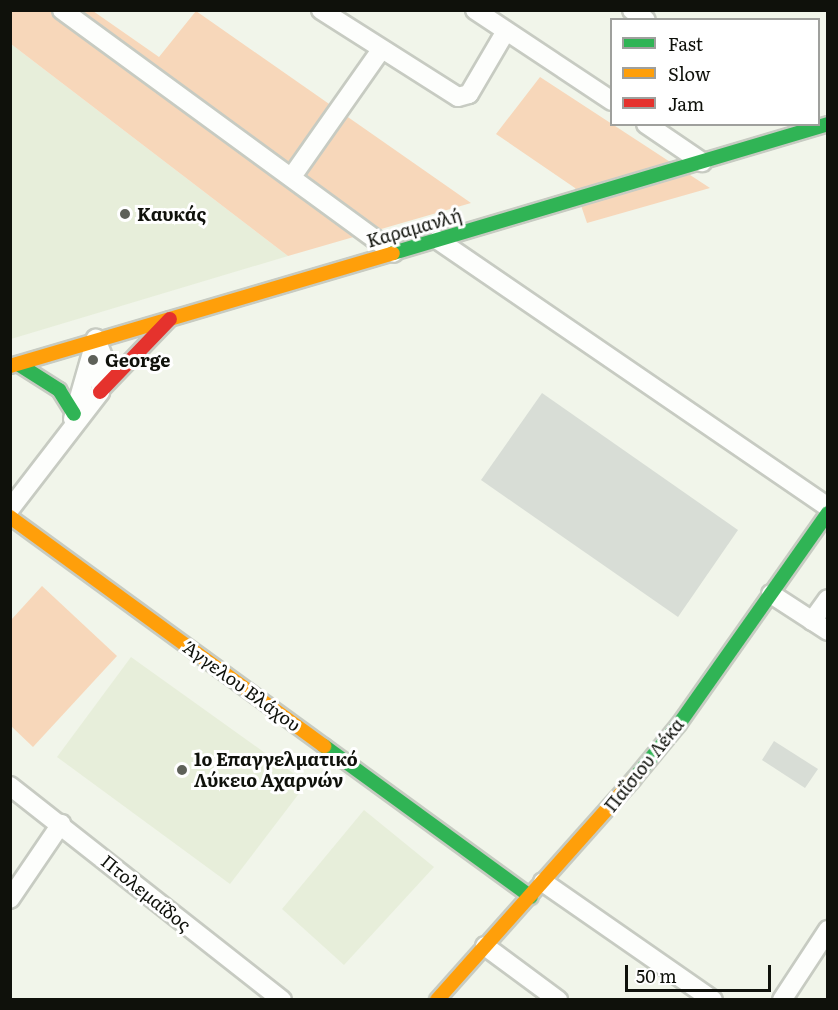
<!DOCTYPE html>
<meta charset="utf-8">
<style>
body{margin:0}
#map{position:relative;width:838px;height:1010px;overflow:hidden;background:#f1f5ea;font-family:Literata,serif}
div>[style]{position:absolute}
.built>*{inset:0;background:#e7eeda}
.green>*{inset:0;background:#f7d7ba}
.building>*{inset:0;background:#d8ddd6}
.roads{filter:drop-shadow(2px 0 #c7cbc2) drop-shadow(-2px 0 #c7cbc2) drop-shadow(0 2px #c7cbc2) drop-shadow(0 -2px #c7cbc2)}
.street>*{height:18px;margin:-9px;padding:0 9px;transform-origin:9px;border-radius:9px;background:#fdfefc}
.fast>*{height:14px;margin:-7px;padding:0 7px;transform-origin:7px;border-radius:7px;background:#30b455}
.slow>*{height:14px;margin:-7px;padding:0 7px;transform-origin:7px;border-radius:7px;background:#ff9f0a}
.jam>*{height:14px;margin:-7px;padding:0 7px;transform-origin:7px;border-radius:7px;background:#e5322d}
.dots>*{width:16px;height:16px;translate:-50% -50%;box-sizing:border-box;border:3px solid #fff;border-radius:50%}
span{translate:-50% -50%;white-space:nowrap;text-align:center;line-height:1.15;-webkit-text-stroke:6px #fff;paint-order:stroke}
.poi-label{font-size:18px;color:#0f110b;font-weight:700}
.left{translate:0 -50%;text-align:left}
.street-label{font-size:18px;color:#0f110b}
.frame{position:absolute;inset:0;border:12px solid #0f110b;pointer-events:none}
.legend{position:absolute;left:610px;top:18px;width:210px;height:108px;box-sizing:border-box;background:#fff;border:2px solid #9fa09d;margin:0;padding:8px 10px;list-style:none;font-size:18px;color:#0f110b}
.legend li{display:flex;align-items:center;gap:12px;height:30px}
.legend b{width:30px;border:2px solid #9fa09d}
.scale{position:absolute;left:625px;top:965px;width:146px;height:27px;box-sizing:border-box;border:3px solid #0f110b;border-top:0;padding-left:8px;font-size:18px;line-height:21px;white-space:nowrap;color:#0f110b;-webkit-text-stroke:4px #fff;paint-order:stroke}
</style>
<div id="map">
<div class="built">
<i style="clip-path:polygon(11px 44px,288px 256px,11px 339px)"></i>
<i style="clip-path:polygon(131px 657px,307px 783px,230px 884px,57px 757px)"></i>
<i style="clip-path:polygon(364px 810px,434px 867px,344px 965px,282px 909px)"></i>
</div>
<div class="green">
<i style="clip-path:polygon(10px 11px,93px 11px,159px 57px,196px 11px,471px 203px,288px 256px,11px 44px)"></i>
<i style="clip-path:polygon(540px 77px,612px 124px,710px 188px,587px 223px,575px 188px,496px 134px)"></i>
<i style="clip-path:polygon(42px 586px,117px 656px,33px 747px,11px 726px,11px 620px)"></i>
</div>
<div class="building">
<i style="clip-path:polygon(542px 393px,738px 530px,678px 617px,481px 480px)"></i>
<i style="clip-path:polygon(774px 741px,818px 769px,805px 788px,762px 760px)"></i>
</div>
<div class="roads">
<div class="street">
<i style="left:62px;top:10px;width:411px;rotate:36.2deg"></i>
<i style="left:321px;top:10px;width:162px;rotate:32.4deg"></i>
<i style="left:458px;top:97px;width:11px;rotate:-15deg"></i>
<i style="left:469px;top:94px;width:73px;rotate:-59.6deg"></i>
<i style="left:475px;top:10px;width:164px;rotate:33.6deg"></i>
<i style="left:632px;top:10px;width:17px;rotate:36deg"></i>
<i style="left:646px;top:124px;width:68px;rotate:34.2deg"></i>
<i style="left:293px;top:175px;width:153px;rotate:-54.9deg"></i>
<i style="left:438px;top:240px;width:473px;rotate:34.4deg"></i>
<i style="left:73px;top:419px;width:83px;rotate:-74deg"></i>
<i style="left:10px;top:509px;width:148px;rotate:-52.4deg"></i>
<i style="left:100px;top:392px;width:33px;rotate:-83deg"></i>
<i style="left:104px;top:359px;width:22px;rotate:-112deg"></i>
<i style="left:771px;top:594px;width:68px;rotate:33deg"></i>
<i style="left:812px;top:621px;width:27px;rotate:-54deg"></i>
<i style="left:10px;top:786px;width:346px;rotate:38.2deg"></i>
<i style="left:543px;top:882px;width:207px;rotate:34.8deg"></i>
<i style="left:10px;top:899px;width:91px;rotate:-55.8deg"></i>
<i style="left:485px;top:946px;width:91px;rotate:36.5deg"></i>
<i style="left:782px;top:1000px;width:84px;rotate:-56.7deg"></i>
</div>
<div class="fast">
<i style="left:393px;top:253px;width:454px;rotate:-16.5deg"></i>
<i style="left:18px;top:364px;width:49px;rotate:32.4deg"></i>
<i style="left:59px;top:390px;width:28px;rotate:58deg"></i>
<i style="left:324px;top:746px;width:256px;rotate:36.1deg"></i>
<i style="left:633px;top:780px;width:72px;rotate:-50.6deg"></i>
<i style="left:679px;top:724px;width:258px;rotate:-54.8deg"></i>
</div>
<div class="slow">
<i style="left:10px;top:366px;width:399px;rotate:-16.4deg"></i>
<i style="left:10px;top:517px;width:389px;rotate:36.1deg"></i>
<i style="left:437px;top:1000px;width:295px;rotate:-48.3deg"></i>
</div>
<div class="jam">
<i style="left:100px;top:392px;width:101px;rotate:-46.2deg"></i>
</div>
</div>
<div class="dots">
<i style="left:125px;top:214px;background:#5e6159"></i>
<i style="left:93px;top:360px;background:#5e6159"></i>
<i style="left:182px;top:770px;background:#5e6159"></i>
</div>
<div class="poi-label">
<span class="left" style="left:137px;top:214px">Καυκάς</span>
<span class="left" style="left:105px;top:360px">George</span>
<span class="left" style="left:194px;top:770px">1ο Επαγγελματικό<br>Λύκειο Αχαρνών</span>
</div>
<div class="street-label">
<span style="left:414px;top:228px;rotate:-16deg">Καραμανλή</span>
<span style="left:242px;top:686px;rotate:36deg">Άγγελου Βλάχου</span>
<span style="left:644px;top:765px;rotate:-51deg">Παΐσιου Λέκα</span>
<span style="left:146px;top:893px;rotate:39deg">Πτολεμαΐδος</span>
</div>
<div class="frame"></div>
<ul class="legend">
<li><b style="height:8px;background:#30b455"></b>Fast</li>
<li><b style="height:8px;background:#ff9f0a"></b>Slow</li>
<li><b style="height:8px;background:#e5322d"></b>Jam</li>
</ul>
<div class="scale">50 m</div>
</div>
